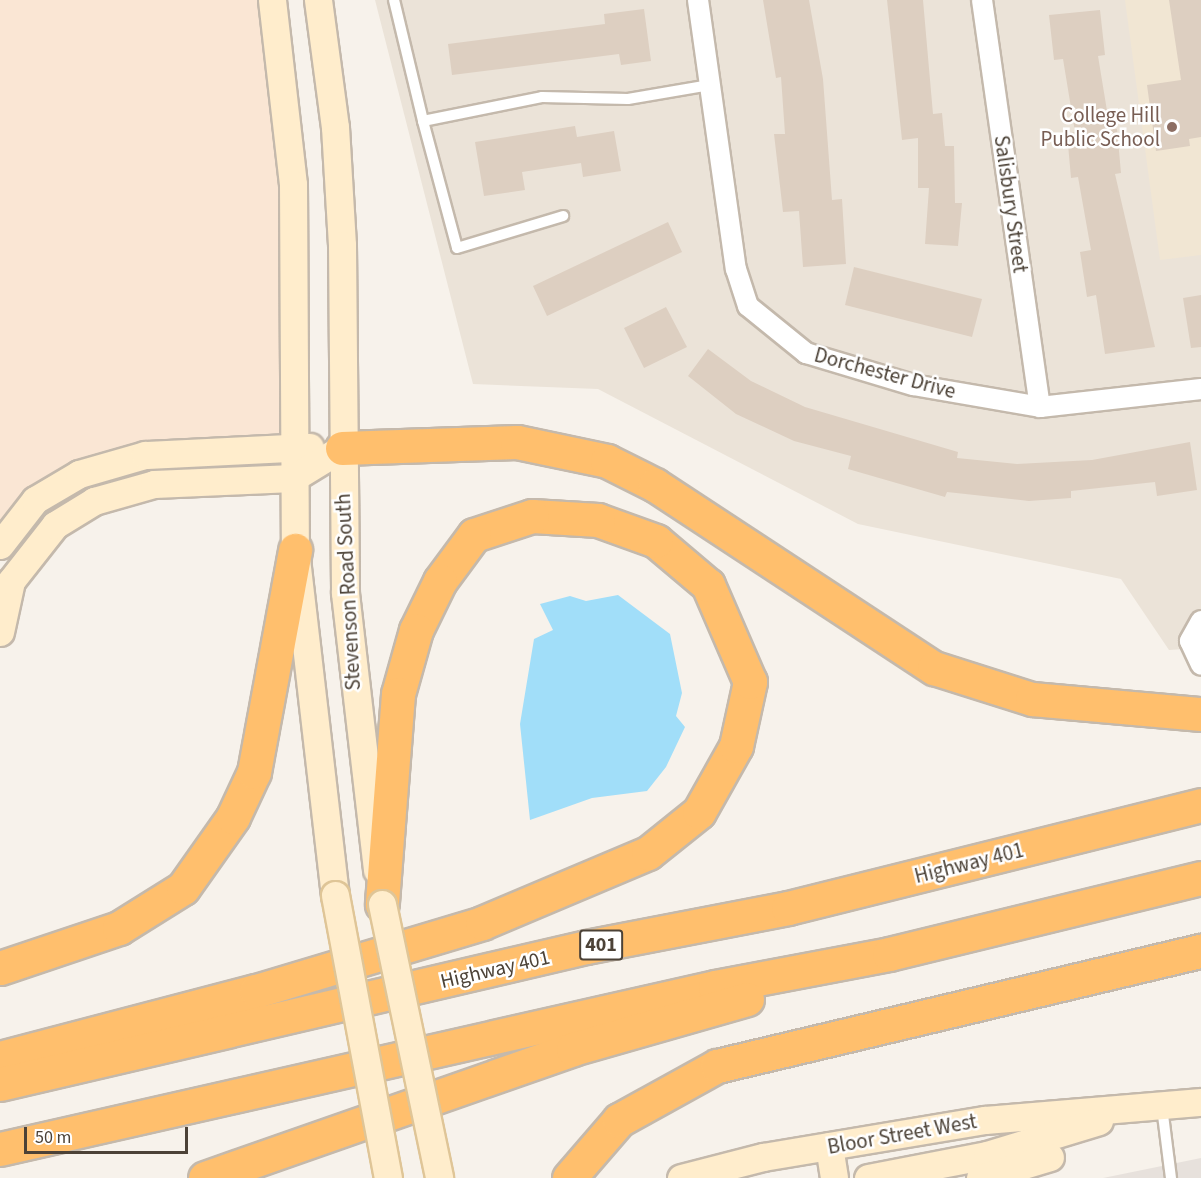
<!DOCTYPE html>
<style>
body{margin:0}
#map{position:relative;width:1201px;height:1178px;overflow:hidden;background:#f7f2eb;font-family:"Source Sans 3",sans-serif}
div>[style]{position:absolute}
.residential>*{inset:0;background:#ebe3d8}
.commercial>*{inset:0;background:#fae6d4}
.industrial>*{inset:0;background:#e7e1dc}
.education>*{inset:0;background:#f1e6d3}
.water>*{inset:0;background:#a1def9}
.building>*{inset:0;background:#ddcfc1}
.roads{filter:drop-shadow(2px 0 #c4b9ac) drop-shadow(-2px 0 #c4b9ac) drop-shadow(0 2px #c4b9ac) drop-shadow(0 -2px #c4b9ac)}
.service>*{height:10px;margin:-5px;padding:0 5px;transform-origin:5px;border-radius:5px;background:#fff}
.minor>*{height:20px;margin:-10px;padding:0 10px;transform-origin:10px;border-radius:10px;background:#fff}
.secondary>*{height:27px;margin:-13.5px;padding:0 13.5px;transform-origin:13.5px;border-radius:13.5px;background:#ffedcc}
.motorway>*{height:33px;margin:-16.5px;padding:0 16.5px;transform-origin:16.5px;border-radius:16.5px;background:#ffbf6d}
.bridges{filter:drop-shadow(2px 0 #dfc597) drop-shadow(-2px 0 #dfc597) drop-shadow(0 2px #dfc597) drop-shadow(0 -2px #dfc597)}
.secondary-bridge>*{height:27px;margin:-13.5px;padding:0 13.5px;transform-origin:13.5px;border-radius:13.5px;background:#ffedcc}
.dots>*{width:16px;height:16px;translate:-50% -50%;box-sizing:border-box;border:3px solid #fff;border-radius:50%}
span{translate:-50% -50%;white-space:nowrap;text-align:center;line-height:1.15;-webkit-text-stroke:5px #fff;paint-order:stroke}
.shield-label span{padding:2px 4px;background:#fff;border:2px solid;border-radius:4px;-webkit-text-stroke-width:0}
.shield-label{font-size:20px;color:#4c4237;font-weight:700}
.education-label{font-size:21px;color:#785e54}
.right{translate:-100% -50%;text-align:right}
.street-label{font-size:21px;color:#4c4237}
.scale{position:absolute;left:24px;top:1127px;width:164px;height:27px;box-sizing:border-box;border:3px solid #4c4237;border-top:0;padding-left:8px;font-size:18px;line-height:21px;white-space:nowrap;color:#4c4237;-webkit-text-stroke:4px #fff;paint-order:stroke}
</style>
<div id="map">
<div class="residential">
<i style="clip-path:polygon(375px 0,1201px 0,1201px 648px,1169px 650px,1121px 579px,858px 524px,598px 389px,473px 384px)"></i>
</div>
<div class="commercial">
<i style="clip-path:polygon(0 0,260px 0,281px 150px,289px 443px,131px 450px,0 532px)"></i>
</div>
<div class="industrial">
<i style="clip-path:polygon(1201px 1158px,1201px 1178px,1103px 1178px)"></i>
</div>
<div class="education">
<i style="clip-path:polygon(1125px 0,1201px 0,1201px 255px,1160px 260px)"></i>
</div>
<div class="water">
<i style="clip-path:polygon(618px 595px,670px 634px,682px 693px,676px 716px,685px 727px,666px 767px,647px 791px,592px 798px,530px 820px,520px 724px,534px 639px,553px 630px,540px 604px,570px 596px,586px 601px)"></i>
</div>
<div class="building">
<i style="clip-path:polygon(763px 0,809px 0,823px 79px,832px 200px,842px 199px,846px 264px,803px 267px,799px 211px,783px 212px,774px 134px,785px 134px,781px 77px,776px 78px)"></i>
<i style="clip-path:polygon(887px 0,923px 0,933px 114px,942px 113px,945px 146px,954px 146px,955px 203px,962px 203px,958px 246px,925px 244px,929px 188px,918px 188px,918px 138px,902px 140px)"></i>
<i style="clip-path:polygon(1169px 0,1201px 0,1201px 137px,1189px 139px,1190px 146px,1156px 151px,1147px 85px,1181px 80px)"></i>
<i style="clip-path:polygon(644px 9px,651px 61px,621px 65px,619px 54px,452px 75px,448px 44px,605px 24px,604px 14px)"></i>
<i style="clip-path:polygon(1100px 10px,1105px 55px,1098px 56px,1110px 129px,1117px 129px,1121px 173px,1115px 174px,1155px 347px,1105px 354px,1096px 295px,1087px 297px,1080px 252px,1091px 250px,1078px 177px,1071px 178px,1067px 133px,1075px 132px,1063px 59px,1054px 60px,1049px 15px)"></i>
<i style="clip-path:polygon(575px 126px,577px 137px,614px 131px,621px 171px,583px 177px,581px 163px,522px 172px,525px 190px,484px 196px,475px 142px)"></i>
<i style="clip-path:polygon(668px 222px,682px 252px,547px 316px,533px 286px)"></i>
<i style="clip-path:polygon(854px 267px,982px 299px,972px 337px,845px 305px)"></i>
<i style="clip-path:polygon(1201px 295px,1201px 347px,1191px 348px,1183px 298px)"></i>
<i style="clip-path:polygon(666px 307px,687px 347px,644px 368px,624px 328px)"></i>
<i style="clip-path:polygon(708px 349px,751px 381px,805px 407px,958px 452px,957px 458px,1017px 464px,1092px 460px,1190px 442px,1197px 490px,1157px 496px,1155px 482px,1071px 491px,1071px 498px,1029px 501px,947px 492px,945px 497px,848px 469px,851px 456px,794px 441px,736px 414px,688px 376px)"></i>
</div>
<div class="roads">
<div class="service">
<i style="left:394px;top:0;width:124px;rotate:76.5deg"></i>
<i style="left:423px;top:121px;width:121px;rotate:-11.4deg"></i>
<i style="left:542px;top:97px;width:86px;rotate:1.3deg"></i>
<i style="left:628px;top:99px;width:83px;rotate:-9.7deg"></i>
<i style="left:423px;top:121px;width:131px;rotate:75deg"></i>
<i style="left:457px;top:248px;width:111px;rotate:-16.8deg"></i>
<i style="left:1162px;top:1107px;width:72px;rotate:82.8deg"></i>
</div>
<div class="minor">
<i style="left:698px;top:0;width:272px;rotate:82deg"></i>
<i style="left:736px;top:269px;width:39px;rotate:72deg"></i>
<i style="left:748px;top:306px;width:75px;rotate:39deg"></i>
<i style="left:806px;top:353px;width:112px;rotate:16.7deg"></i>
<i style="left:913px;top:385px;width:129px;rotate:9.8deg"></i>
<i style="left:1040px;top:407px;width:162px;rotate:-6.4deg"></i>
<i style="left:982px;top:0;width:411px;rotate:81.9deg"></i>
<i style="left:1201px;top:621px;width:23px;rotate:119deg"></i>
<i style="left:1190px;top:641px;width:26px;rotate:65deg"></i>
</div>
<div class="secondary">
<i style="left:272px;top:0;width:185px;rotate:83.5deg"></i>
<i style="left:293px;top:184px;width:366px;rotate:89.7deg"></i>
<i style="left:295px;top:550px;width:347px;rotate:83.4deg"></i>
<i style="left:318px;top:0;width:128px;rotate:82.4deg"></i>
<i style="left:335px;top:127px;width:118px;rotate:86.6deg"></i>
<i style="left:342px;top:245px;width:348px;rotate:89.5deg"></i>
<i style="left:345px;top:593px;width:279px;rotate:83.4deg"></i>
<i style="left:0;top:545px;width:57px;rotate:-52.1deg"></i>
<i style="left:35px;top:500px;width:51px;rotate:-30.6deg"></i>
<i style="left:79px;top:474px;width:69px;rotate:-16.1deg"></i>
<i style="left:145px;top:455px;width:165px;rotate:-2.8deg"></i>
<i style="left:0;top:632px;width:52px;rotate:-77.8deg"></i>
<i style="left:11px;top:581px;width:71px;rotate:-51.8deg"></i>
<i style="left:55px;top:525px;width:46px;rotate:-31.6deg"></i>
<i style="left:94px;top:501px;width:62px;rotate:-15.8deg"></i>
<i style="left:154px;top:484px;width:139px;rotate:-2.5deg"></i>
<i style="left:293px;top:478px;width:57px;rotate:-31.5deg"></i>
<i style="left:829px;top:1146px;width:32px;rotate:81deg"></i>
<i style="left:681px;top:1178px;width:85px;rotate:-14.4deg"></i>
<i style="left:763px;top:1157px;width:225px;rotate:-9.5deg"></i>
<i style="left:985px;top:1120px;width:217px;rotate:-4.8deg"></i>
<i style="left:868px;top:1178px;width:121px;rotate:-10.9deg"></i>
<i style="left:987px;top:1155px;width:117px;rotate:-16.9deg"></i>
<i style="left:980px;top:1178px;width:73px;rotate:-16.7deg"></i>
</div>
<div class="motorway">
<i style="left:342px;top:448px;width:175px;rotate:-2deg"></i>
<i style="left:517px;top:442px;width:92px;rotate:11.9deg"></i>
<i style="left:607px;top:461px;width:54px;rotate:26.6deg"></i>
<i style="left:655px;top:485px;width:334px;rotate:33.3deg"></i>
<i style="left:934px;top:668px;width:103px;rotate:17.6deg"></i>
<i style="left:1032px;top:699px;width:170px;rotate:5.1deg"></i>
<i style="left:0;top:968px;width:126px;rotate:-18.6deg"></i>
<i style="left:119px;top:928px;width:75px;rotate:-32deg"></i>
<i style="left:183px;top:888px;width:87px;rotate:-54.8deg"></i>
<i style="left:233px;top:817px;width:50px;rotate:-65deg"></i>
<i style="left:254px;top:772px;width:226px;rotate:-79.5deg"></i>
<i style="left:0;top:1058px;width:265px;rotate:-14.7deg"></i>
<i style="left:256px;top:991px;width:236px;rotate:-16.7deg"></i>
<i style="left:482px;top:923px;width:180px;rotate:-22.9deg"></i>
<i style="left:648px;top:853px;width:65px;rotate:-38.8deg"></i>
<i style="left:699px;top:812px;width:76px;rotate:-60.7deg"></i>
<i style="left:736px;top:746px;width:66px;rotate:-77.7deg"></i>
<i style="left:750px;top:682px;width:106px;rotate:-113.4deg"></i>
<i style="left:708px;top:585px;width:68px;rotate:-139.8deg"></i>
<i style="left:656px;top:541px;width:62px;rotate:-160.1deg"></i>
<i style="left:598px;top:520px;width:66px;rotate:-176.5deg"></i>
<i style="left:532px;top:516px;width:61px;rotate:161.9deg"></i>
<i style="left:474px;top:535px;width:57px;rotate:126.5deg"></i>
<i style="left:440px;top:581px;width:55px;rotate:116.1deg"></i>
<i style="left:416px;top:630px;width:66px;rotate:105.7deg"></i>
<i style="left:398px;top:694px;width:211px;rotate:94.4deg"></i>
<i style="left:0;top:1084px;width:602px;rotate:-13.16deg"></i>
<i style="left:586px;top:947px;width:206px;rotate:-10.9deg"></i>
<i style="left:788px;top:908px;width:426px;rotate:-14deg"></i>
<i style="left:0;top:1149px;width:733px;rotate:-12.77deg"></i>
<i style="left:715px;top:987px;width:177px;rotate:-10.7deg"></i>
<i style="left:889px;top:954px;width:321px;rotate:-13.7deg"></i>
<i style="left:205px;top:1178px;width:390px;rotate:-19.3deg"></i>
<i style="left:573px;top:1049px;width:181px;rotate:-16deg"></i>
<i style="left:569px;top:1178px;width:77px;rotate:-49.2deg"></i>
<i style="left:619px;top:1120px;width:112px;rotate:-28.9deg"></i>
<i style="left:717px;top:1066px;width:497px;rotate:-13.4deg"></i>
</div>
</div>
<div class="bridges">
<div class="secondary-bridge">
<i style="left:335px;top:895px;width:288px;rotate:79.4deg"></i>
<i style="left:382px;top:904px;width:280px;rotate:78.2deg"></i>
</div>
</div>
<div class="dots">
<i style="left:1172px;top:127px;background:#8d6e63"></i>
</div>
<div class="shield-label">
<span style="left:601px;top:945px">401</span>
</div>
<div class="education-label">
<span class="right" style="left:1160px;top:127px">College Hill<br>Public School</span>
</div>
<div class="street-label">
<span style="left:1011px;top:204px;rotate:82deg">Salisbury Street</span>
<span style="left:885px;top:373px;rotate:15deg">Dorchester Drive</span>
<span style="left:348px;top:592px;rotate:-93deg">Stevenson Road South</span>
<span style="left:969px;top:863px;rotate:-14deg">Highway 401</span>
<span style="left:495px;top:969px;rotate:-13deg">Highway 401</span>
<span style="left:902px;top:1134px;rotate:-10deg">Bloor Street West</span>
</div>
<div class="scale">50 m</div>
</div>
